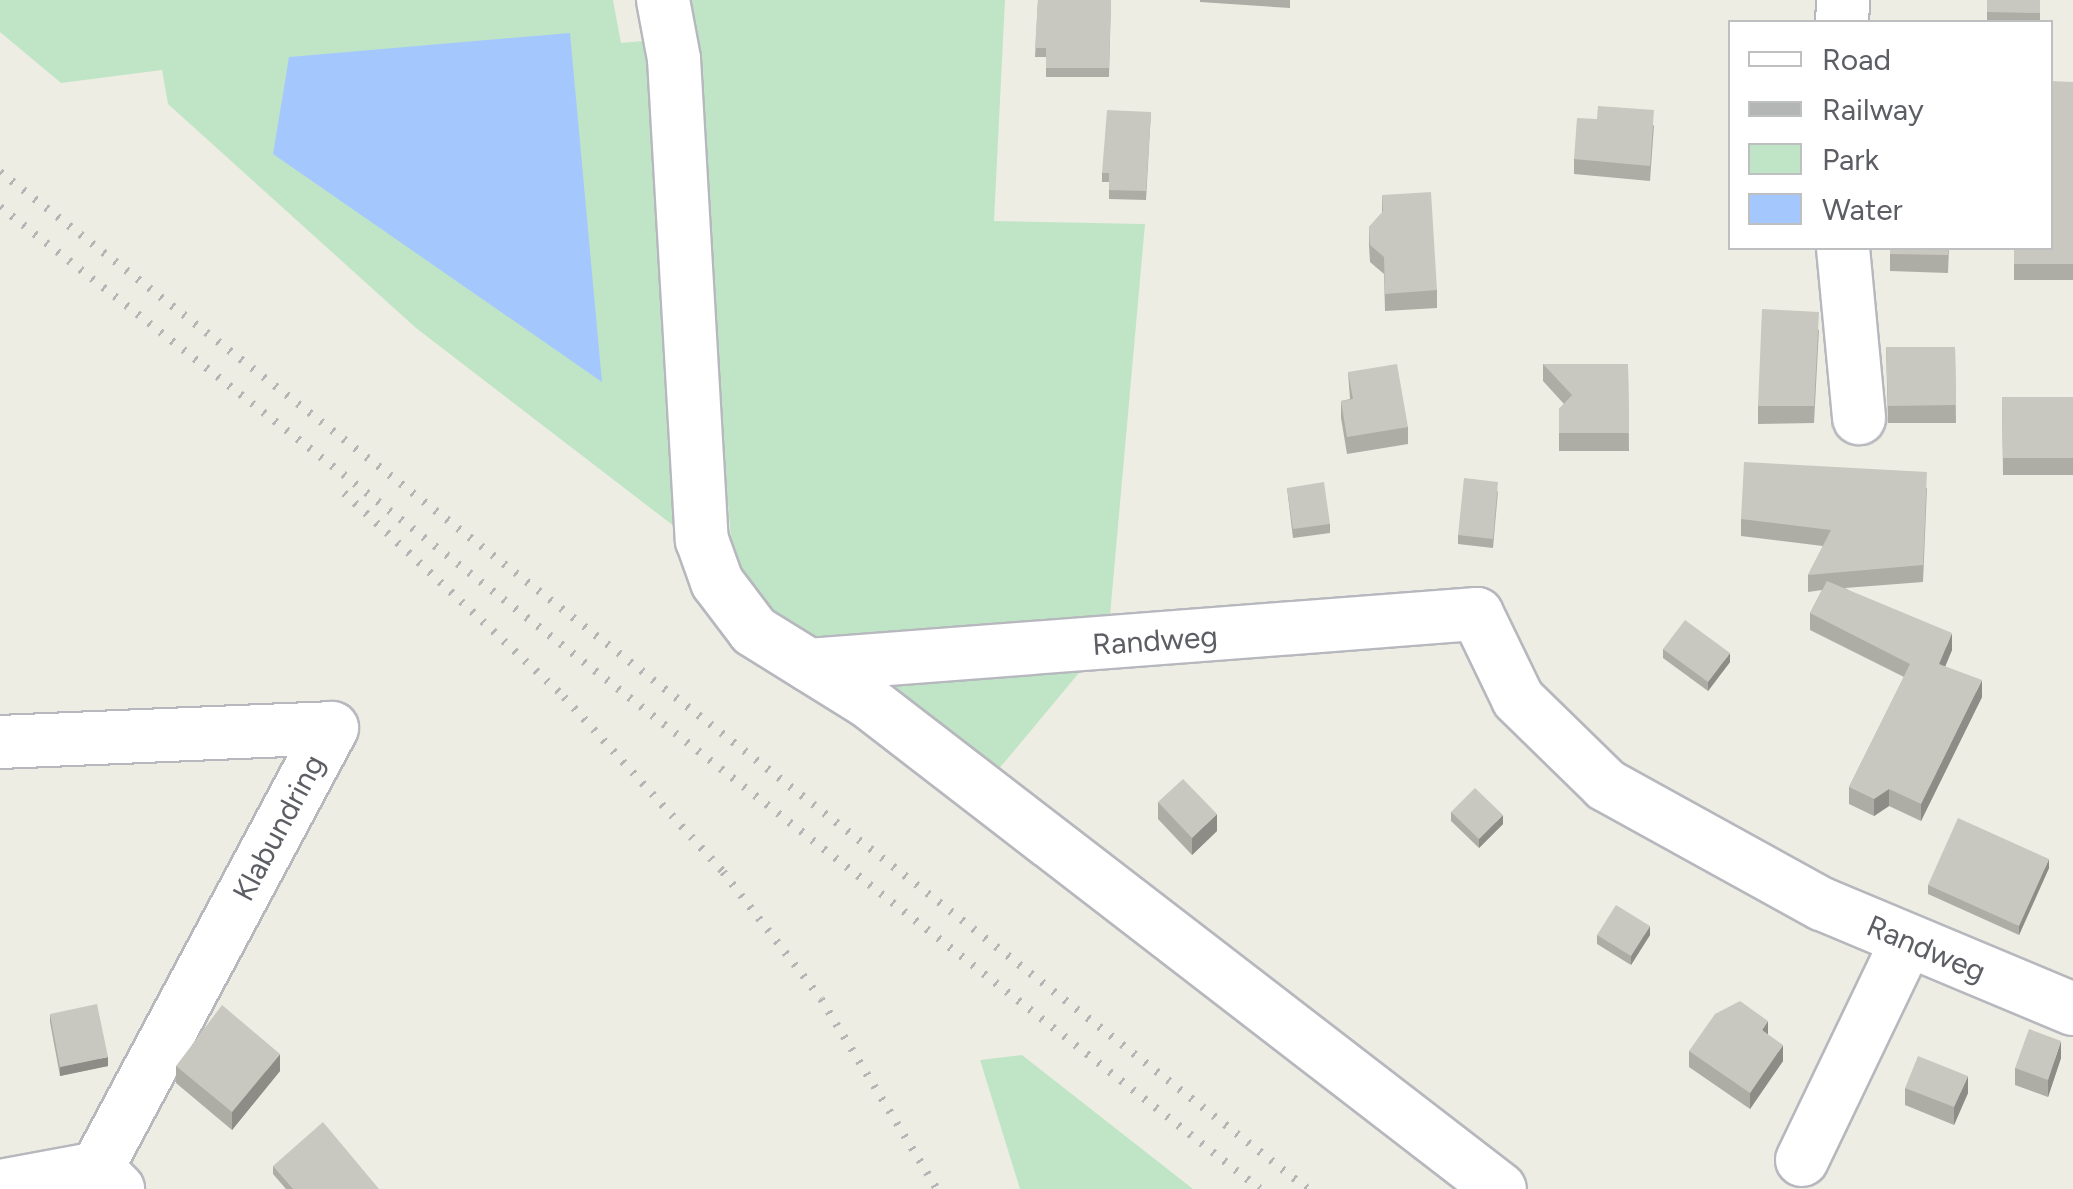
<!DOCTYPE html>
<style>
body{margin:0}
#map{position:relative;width:2073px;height:1189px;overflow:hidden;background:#eeede4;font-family:Figtree,sans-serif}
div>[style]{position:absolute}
.green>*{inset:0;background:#c0e5c6}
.water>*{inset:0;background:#a4c8fe}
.roads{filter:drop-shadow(2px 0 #b6b8be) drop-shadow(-2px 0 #b6b8be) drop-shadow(0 2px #b6b8be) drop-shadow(0 -2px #b6b8be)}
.minor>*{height:52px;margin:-26px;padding:0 26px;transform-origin:26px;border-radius:26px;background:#fff}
.rail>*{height:8px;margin-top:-4px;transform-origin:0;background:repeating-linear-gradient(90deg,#b4b5b5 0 2.5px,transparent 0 14.5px)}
.wall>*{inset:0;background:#adaca5}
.shaded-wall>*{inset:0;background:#8d8c86}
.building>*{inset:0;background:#c9c8c0}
span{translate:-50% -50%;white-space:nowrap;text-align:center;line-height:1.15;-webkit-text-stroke:8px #fff;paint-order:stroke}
.street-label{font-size:30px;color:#5c5e64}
.legend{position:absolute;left:1728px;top:20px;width:325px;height:230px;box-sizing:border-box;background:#fff;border:2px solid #bebfc1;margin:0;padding:12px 18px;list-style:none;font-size:30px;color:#5c5e64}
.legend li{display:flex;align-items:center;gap:20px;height:50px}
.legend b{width:50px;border:2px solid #bebfc1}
</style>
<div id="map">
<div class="green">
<i style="clip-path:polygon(0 0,613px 0,621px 43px,654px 40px,692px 540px,416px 328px,168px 104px,162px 70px,61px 83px,0 32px)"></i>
<i style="clip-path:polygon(686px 0,1005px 0,994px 221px,1145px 224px,1108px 638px,993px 776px,815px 653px,734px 575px)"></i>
<i style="clip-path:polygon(1022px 1055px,1193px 1189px,1020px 1189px,980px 1060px)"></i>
</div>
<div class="water">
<i style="clip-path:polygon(570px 33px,602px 382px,273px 154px,289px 57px)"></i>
</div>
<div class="roads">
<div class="minor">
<i style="left:663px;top:0;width:60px;rotate:79.4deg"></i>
<i style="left:674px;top:59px;width:482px;rotate:86.7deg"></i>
<i style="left:702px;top:540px;width:45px;rotate:70.3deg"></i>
<i style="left:717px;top:582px;width:61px;rotate:52.9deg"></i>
<i style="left:754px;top:631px;width:133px;rotate:31.8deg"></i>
<i style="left:867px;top:701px;width:799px;rotate:37.63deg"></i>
<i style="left:1842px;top:22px;width:22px;rotate:-87deg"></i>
<i style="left:1843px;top:248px;width:171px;rotate:84.6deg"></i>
<i style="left:809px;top:665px;width:670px;rotate:-4.37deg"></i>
<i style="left:1477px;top:614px;width:94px;rotate:64.2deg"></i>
<i style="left:1518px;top:699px;width:123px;rotate:44.3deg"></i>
<i style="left:1606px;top:785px;width:247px;rotate:28.9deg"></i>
<i style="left:1822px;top:904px;width:272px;rotate:22.7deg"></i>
<i style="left:0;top:742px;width:332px;rotate:-2.4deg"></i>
<i style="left:332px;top:728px;width:499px;rotate:118.1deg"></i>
<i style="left:1802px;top:1160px;width:241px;rotate:-64.4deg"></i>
<i style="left:0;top:1186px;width:99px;rotate:-10.5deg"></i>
<i style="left:97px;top:1168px;width:30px;rotate:45deg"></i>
</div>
</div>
<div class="rail">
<i style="left:0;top:172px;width:1657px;rotate:37.87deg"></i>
<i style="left:0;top:207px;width:1597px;rotate:37.93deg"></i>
<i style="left:344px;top:493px;width:300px;rotate:42.8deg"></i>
<i style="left:564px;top:697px;width:236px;rotate:47.7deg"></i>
<i style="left:723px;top:872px;width:160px;rotate:52.3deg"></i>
<i style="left:821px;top:999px;width:223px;rotate:58.6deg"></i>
</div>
<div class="wall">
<i style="clip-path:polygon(1038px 0,1111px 0,1109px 77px,1046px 77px,1046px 57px,1035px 57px)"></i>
<i style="clip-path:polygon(1200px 0,1290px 0,1290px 8px,1200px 2px)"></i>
<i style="clip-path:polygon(1987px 0,2040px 0,2040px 22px,1987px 21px)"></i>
<i style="clip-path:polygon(2073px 82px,2073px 280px,2014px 280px,2014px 248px)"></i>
<i style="clip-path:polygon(1151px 112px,1146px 200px,1109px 199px,1109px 182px,1102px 182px,1102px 173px)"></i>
<i style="clip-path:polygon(1654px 125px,1650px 181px,1574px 174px,1574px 159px)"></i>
<i style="clip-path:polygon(1382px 195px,1437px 290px,1437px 308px,1385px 311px,1384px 274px,1370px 262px,1369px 245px,1369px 227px,1382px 213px)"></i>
<i style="clip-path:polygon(1890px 248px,1949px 248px,1948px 273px,1890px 271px)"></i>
<i style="clip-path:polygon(1819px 329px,1814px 423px,1758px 424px,1758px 406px)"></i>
<i style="clip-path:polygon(1886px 347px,1955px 347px,1956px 423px,1888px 423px)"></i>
<i style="clip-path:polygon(1543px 364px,1628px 364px,1629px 451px,1559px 451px,1559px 409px,1564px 404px,1543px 381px)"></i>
<i style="clip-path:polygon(1348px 372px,1408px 427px,1408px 444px,1347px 454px,1341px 418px,1341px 401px,1350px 399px)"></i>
<i style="clip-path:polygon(2002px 397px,2073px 397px,2073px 475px,2003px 475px)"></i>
<i style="clip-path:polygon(1287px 488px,1330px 524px,1330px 533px,1293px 538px)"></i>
<i style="clip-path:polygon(1927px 488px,1923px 582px,1845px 588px,1952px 650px,1945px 667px,1982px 697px,1921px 821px,1889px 806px,1874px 816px,1849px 804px,1849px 787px,1904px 677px,1810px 630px,1810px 613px,1822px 590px,1808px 592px,1808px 575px,1823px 546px,1741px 536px,1741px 519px)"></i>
<i style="clip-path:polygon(1498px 491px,1493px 548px,1458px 544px,1458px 535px)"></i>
<i style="clip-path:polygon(1663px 649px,1730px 662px,1708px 691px,1663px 658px)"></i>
<i style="clip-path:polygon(1158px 802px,1217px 831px,1192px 855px,1158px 819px)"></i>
<i style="clip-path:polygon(1451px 812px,1503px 824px,1479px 848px,1451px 821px)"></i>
<i style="clip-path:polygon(2049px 868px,2019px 935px,1928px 894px,1928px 885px)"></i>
<i style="clip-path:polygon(1597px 935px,1650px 935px,1631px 965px,1597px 944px)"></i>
<i style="clip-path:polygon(50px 1014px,108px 1066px,60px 1076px,50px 1022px)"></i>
<i style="clip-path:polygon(1768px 1035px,1783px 1061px,1750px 1109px,1689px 1067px,1689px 1051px)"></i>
<i style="clip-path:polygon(2061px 1058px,2048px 1097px,2015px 1085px,2015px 1068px)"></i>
<i style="clip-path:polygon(176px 1066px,280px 1071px,232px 1130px,176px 1083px)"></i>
<i style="clip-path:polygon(1905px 1088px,1968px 1093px,1954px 1125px,1905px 1105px)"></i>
<i style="clip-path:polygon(273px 1166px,379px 1189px,286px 1189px,273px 1174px)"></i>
</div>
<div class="shaded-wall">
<i style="clip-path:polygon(1952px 633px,1952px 650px,1939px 681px,1939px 664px)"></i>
<i style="clip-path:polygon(1730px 653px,1730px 662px,1708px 691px,1708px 682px)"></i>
<i style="clip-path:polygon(1982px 680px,1982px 697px,1921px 821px,1921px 804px)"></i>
<i style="clip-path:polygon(1889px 789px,1889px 806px,1874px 816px,1874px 799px)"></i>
<i style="clip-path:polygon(1217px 814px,1217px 831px,1192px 855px,1192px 838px)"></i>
<i style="clip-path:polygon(1503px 815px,1503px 824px,1479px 848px,1479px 839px)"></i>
<i style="clip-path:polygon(2049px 859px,2049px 868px,2019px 935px,2019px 926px)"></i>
<i style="clip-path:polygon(1650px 926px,1650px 935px,1631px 965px,1631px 956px)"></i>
<i style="clip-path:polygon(1768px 1021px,1768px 1037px,1762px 1030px)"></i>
<i style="clip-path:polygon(2061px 1041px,2061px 1058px,2048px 1097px,2048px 1080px)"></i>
<i style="clip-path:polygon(1783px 1045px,1783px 1061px,1750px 1109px,1750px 1093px)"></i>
<i style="clip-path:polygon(280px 1054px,280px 1071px,232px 1130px,232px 1112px)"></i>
<i style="clip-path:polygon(108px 1057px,108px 1066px,60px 1076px,60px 1067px)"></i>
<i style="clip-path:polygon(1968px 1076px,1968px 1093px,1954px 1125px,1954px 1107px)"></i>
</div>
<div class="building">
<i style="clip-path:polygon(1038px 0,1111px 0,1109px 68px,1046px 68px,1046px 48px,1035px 48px)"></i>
<i style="clip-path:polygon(1987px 0,2040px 0,2040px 13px,1987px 12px)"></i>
<i style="clip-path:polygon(2050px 81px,2073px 82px,2073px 264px,2014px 264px,2014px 248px,2050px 248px)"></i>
<i style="clip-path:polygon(1598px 106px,1654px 110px,1650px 166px,1574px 159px,1577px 118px,1597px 119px)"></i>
<i style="clip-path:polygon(1107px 110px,1151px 112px,1146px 191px,1109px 190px,1109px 173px,1102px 173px)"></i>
<i style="clip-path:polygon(1431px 192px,1437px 290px,1385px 294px,1384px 257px,1370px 245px,1369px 227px,1383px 211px,1382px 195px)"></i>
<i style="clip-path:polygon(1890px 248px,1948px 248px,1948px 255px,1890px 254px)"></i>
<i style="clip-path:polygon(1762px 309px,1819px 312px,1814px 406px,1758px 406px)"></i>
<i style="clip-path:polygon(1886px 347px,1955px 347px,1956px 405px,1888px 406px)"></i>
<i style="clip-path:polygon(1397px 364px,1408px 427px,1347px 437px,1341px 401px,1353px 399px,1348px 372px)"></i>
<i style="clip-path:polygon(1543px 364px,1628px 364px,1629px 433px,1559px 433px,1559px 409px,1572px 395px)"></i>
<i style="clip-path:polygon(2002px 397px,2073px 397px,2073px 458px,2003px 458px)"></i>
<i style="clip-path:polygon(1744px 462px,1927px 472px,1923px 565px,1808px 575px,1831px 530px,1741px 519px)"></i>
<i style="clip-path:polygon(1464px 478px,1498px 482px,1493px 539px,1458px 535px)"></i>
<i style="clip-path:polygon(1324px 482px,1330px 524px,1293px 529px,1287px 488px)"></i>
<i style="clip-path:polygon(1827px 581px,1952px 633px,1939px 664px,1982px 680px,1921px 804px,1889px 789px,1874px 799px,1849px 787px,1910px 664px,1810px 613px)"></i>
<i style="clip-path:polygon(1685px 620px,1730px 653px,1708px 682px,1663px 649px)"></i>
<i style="clip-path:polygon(1183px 779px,1217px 814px,1192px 838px,1158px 802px)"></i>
<i style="clip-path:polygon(1475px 788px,1503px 815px,1479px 839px,1451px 812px)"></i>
<i style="clip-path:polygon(1958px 818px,2049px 859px,2019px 926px,1928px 885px)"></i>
<i style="clip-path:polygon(1616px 905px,1650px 926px,1631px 956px,1597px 935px)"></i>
<i style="clip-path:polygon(1740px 1001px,1768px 1021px,1762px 1030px,1783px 1045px,1750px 1093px,1689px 1051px,1715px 1014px)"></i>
<i style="clip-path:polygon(97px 1004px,108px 1057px,60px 1067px,50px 1014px)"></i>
<i style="clip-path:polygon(222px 1005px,280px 1054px,232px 1112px,176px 1066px)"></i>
<i style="clip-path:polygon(2029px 1029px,2061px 1041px,2048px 1080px,2015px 1068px)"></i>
<i style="clip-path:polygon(1918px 1056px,1968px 1076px,1954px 1107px,1905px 1088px)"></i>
<i style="clip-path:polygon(323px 1122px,379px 1189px,293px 1189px,273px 1166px)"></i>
</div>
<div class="street-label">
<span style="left:1155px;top:641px;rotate:-4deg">Randweg</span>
<span style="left:279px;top:828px;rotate:-62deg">Klabundring</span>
<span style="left:1926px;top:949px;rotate:23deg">Randweg</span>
</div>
<ul class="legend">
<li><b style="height:12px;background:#fff"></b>Road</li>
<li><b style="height:12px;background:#b4b5b5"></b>Railway</li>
<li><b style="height:28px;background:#c0e5c6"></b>Park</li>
<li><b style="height:28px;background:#a4c8fe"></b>Water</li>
</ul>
</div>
